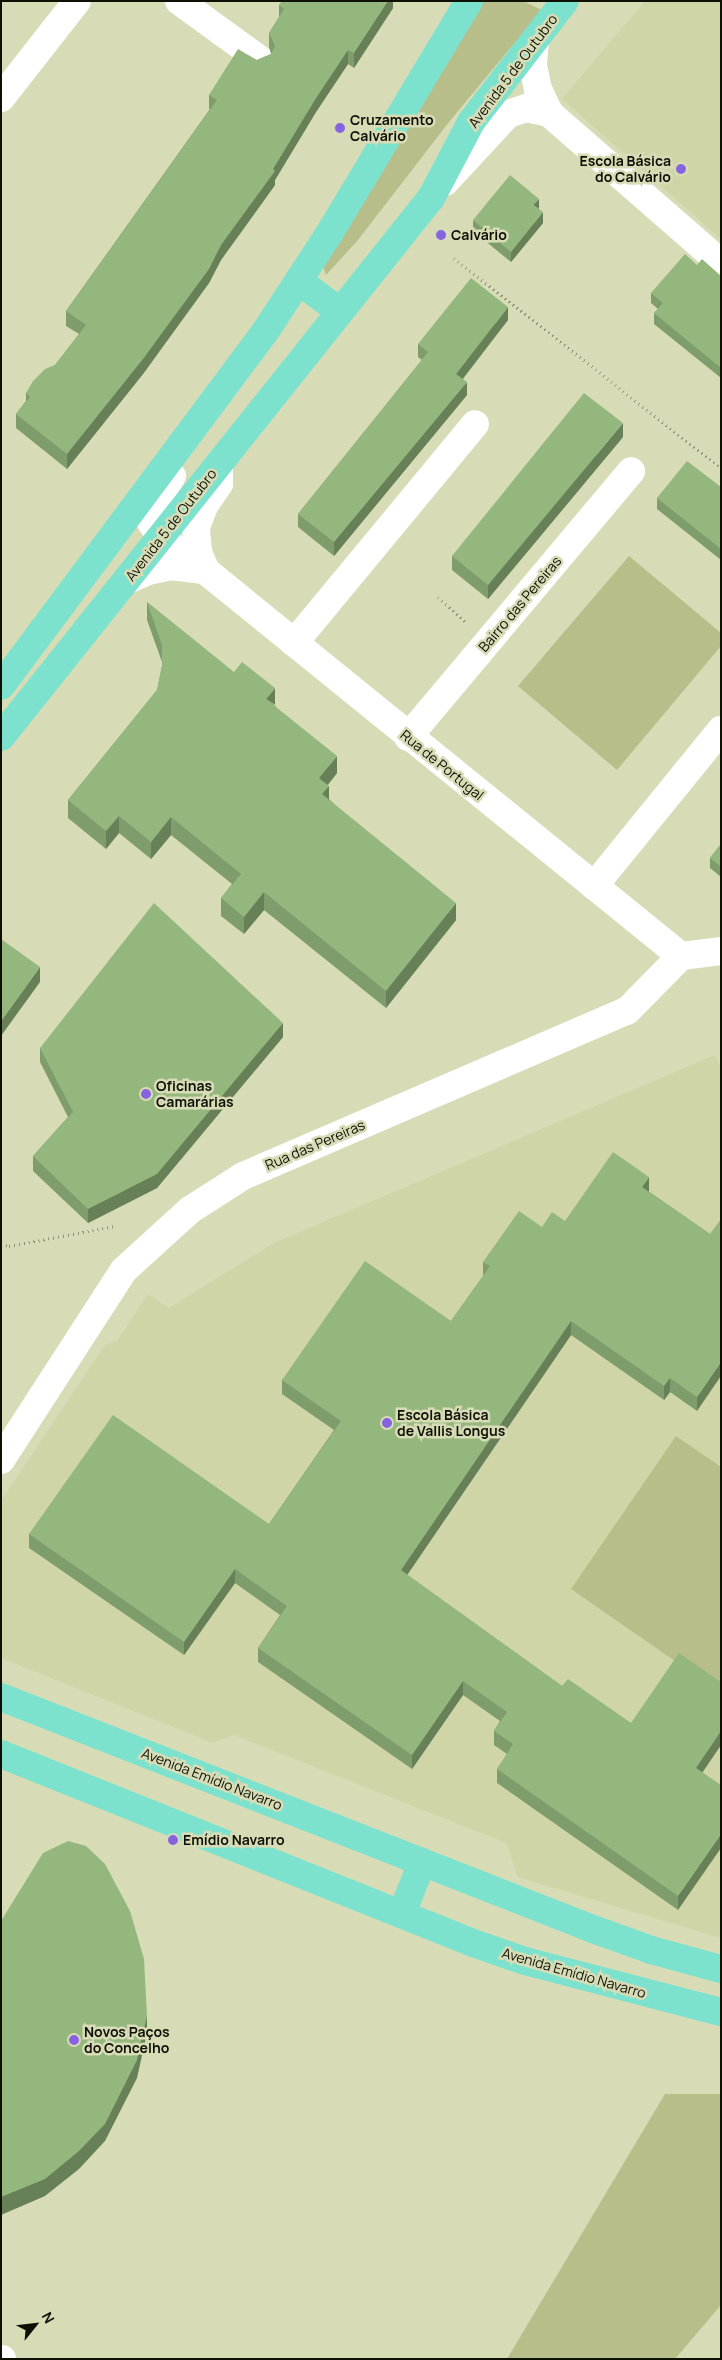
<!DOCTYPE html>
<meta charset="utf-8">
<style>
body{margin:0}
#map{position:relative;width:722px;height:2360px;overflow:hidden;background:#d7dcb6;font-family:Manrope,sans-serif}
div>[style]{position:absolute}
.built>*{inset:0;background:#cfd5a7}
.green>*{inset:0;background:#b8be8a}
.path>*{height:3px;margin-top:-1.5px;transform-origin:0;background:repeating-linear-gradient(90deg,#8e9275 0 1px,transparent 0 5px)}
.minor>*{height:28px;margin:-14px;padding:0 14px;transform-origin:14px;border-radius:14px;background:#fff}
.major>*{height:28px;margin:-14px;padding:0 14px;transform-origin:14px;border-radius:14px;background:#7ce2cd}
.wall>*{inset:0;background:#7f9d6c}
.shaded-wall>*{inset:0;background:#688058}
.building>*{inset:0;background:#94b77e}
.dots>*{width:14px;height:14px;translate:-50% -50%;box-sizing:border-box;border:2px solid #d7dcb6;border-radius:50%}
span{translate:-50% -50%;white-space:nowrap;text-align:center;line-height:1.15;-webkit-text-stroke:5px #d7dcb6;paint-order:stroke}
.street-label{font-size:14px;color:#0e1004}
.poi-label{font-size:14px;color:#0e1004;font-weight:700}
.left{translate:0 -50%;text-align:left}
.right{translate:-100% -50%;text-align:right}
.frame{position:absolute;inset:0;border:2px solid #0e1004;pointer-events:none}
.north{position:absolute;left:10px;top:2300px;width:50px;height:50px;-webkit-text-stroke:4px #d7dcb6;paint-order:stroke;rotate:61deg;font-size:14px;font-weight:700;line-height:20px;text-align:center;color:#0e1004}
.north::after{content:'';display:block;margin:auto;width:18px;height:22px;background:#0e1004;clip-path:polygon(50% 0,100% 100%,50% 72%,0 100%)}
</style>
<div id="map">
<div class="built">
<i style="clip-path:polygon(645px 1px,721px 1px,721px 239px,562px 99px)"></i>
<i style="clip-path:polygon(715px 1055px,721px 1067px,721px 1938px,518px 1877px,506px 1843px,234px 1735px,213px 1743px,1px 1658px,1px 1501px,105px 1345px,117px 1341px,148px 1294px,169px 1308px,274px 1243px)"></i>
</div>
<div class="green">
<i style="clip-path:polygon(483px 1px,523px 1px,542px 10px,449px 122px,358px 240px,326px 275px,323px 266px)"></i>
<i style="clip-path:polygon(629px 556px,721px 633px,721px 646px,617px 770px,518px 686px)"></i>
<i style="clip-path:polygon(676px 1436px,721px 1467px,721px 1693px,571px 1589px)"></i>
<i style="clip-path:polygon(665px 2094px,721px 2094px,721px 2305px,675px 2359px,507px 2359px)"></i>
</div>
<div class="path">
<i style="left:454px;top:258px;width:340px;rotate:38.2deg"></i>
<i style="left:438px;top:597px;width:36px;rotate:42deg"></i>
<i style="left:1px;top:1244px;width:8px;rotate:14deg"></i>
<i style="left:9px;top:1246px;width:108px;rotate:-10.7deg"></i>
</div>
<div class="minor">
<i style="left:179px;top:1px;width:99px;rotate:35.9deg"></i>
<i style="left:535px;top:41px;width:25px;rotate:95deg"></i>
<i style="left:533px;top:66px;width:24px;rotate:78deg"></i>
<i style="left:538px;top:89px;width:26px;rotate:65deg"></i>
<i style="left:549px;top:113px;width:228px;rotate:41.1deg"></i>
<i style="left:1px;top:98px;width:123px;rotate:-51.9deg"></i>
<i style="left:445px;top:182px;width:93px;rotate:-47.2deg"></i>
<i style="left:508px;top:114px;width:19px;rotate:-18deg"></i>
<i style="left:526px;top:108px;width:24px;rotate:12deg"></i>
<i style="left:172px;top:476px;width:36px;rotate:124deg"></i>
<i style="left:152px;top:506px;width:16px;rotate:94deg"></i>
<i style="left:151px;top:522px;width:19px;rotate:58deg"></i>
<i style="left:161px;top:538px;width:56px;rotate:36.3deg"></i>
<i style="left:206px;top:571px;width:611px;rotate:39.03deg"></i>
<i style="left:206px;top:571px;width:21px;rotate:-113deg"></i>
<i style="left:198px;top:552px;width:25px;rotate:-95deg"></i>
<i style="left:196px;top:527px;width:22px;rotate:-69deg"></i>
<i style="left:204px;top:506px;width:27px;rotate:-56deg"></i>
<i style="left:219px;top:484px;width:20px;rotate:-90deg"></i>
<i style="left:128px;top:580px;width:22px;rotate:-24deg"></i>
<i style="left:148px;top:571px;width:24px;rotate:-12deg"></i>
<i style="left:171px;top:566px;width:31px;rotate:7deg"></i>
<i style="left:294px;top:643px;width:284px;rotate:-50.4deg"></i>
<i style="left:408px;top:737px;width:347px;rotate:-50deg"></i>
<i style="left:594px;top:886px;width:201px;rotate:-50.9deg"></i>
<i style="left:1px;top:1460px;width:226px;rotate:-57.1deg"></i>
<i style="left:124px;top:1270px;width:89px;rotate:-42.3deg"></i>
<i style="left:190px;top:1210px;width:63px;rotate:-32.7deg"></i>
<i style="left:243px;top:1176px;width:418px;rotate:-23.3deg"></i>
<i style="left:627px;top:1011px;width:77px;rotate:-45.5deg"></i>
<i style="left:681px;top:956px;width:40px;rotate:-7.1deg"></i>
<i style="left:1px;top:2359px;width:1px"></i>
</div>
<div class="major">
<i style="left:299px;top:281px;width:50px;rotate:36.9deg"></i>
<i style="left:1px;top:686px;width:442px;rotate:-53.3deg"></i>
<i style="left:265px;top:332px;width:117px;rotate:-56.9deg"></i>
<i style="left:329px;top:234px;width:272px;rotate:-59deg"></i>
<i style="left:1px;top:737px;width:690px;rotate:-51.42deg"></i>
<i style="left:431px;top:198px;width:86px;rotate:-62.2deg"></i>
<i style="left:471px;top:122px;width:153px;rotate:-52.2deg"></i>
<i style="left:1px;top:1697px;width:633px;rotate:21.41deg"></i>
<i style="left:590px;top:1928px;width:65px;rotate:19.8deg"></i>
<i style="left:651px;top:1950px;width:73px;rotate:15.2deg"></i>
<i style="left:1px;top:1754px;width:508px;rotate:21.82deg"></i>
<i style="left:473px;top:1943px;width:55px;rotate:19.1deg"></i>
<i style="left:525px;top:1961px;width:203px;rotate:14.6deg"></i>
<i style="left:402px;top:1914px;width:56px;rotate:-69deg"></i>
</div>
<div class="wall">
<i style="clip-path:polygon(393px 1px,393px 8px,354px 68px,348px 64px,316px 112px,275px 180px,275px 185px,221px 260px,209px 283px,143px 374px,67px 469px,16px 428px,16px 414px,26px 401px,26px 393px,55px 365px,79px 334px,66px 326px,66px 311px,210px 109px,209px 109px,209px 95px,257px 60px,271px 54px,269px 47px,269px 33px,279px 17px,279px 5px)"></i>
<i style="clip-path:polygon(473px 220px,543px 223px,511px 262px,473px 231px)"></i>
<i style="clip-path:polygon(697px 265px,721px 276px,721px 378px,654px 324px,654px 313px,658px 309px,651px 303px,651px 293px)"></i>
<i style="clip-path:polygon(508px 320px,463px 379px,467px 395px,334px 556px,298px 527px,298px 514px,422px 360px,418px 357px,418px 344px)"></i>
<i style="clip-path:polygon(623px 437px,488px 599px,452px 570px,452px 556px)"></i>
<i style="clip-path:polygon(721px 487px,721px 560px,657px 509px,657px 498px)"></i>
<i style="clip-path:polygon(147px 602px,275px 706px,337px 773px,328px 785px,329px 799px,456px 920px,386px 1008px,264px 910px,244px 934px,221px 916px,221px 898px,232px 884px,171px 835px,151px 859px,119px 833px,106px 849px,68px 818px,68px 800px,157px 690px,162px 666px,162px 662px,147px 620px)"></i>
<i style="clip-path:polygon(721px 844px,721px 877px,710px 868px,710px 858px)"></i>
<i style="clip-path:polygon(283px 1037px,157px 1188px,88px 1223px,33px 1171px,33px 1156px,68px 1117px,40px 1062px,40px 1048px)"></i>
<i style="clip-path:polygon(648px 1191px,710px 1234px,697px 1411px,670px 1392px,664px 1400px,571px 1335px,407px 1575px,562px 1686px,631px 1723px,721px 1682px,721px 1745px,702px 1772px,678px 1910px,497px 1783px,497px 1769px,507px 1754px,494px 1745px,494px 1731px,500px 1721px,463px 1695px,412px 1769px,258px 1662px,258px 1648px,280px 1615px,235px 1583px,184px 1655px,29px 1548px,29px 1534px,269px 1524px,334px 1430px,282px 1394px,282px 1380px,451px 1321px,483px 1276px,483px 1262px,542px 1227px,565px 1221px,649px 1191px)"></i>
</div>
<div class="shaded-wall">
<i style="clip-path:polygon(387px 1px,393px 1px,393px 8px,354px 68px,354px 53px)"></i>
<i style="clip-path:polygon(348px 50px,348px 64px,316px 112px,275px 180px,275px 185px,221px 260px,209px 283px,143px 374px,67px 469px,67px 454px,221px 245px,273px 169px,316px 98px)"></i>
<i style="clip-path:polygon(539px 199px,539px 209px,533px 205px)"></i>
<i style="clip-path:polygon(543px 212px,543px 223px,511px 262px,511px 252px)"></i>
<i style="clip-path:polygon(508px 307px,508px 320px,456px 387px,456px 374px)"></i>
<i style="clip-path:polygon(467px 382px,467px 395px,334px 556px,334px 542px)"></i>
<i style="clip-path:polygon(623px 423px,623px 437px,488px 599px,488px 585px)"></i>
<i style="clip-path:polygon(275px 688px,275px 705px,266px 699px)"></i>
<i style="clip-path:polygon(337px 756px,337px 773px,319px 795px,319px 778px)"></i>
<i style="clip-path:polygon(329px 786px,329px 803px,322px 794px)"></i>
<i style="clip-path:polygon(119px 816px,119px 833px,106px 849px,106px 831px)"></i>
<i style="clip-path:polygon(171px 817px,171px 835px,151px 859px,151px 842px)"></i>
<i style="clip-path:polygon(264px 892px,264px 910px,244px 934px,244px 917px)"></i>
<i style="clip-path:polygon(456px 903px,456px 920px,386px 1008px,386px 991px)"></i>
<i style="clip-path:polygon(40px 967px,40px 982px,1px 1036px,1px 1021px)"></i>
<i style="clip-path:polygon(283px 1023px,283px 1037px,157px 1188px,88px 1223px,88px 1209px)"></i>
<i style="clip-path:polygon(649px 1177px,649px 1191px,642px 1201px,642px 1187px)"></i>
<i style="clip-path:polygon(571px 1321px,571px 1335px,401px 1584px,401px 1570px)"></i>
<i style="clip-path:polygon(721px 1362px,721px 1376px,697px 1411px,697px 1397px)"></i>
<i style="clip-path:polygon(670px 1378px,670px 1392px,664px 1400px,664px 1386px)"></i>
<i style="clip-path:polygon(235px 1569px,235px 1583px,184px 1655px,184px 1642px)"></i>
<i style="clip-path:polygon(463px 1681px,463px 1695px,412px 1769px,412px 1755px)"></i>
<i style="clip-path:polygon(721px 1731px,721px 1745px,696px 1782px,696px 1768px)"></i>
<i style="clip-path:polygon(721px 1834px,721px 1848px,678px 1910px,678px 1896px)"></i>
<i style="clip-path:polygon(147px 2016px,147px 2033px,137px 2078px,105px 2141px,79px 2169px,45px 2196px,1px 2215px,1px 2197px)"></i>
</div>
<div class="building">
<i style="clip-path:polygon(282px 1px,388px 1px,354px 53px,348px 50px,316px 98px,273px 169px,275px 171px,221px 245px,209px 269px,143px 359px,67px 454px,16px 414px,30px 397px,26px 393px,33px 381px,45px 369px,55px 365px,86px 325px,66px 311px,217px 100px,209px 95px,238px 49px,257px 60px,271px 54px,275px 46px,269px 33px,284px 9px,279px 5px)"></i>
<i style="clip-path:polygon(510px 175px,539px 199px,533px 205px,543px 212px,511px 252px,473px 220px)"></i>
<i style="clip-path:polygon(685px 254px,697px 265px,702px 259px,721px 276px,721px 368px,654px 313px,663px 303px,651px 293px)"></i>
<i style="clip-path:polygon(471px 278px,508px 307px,456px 374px,467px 382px,334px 542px,298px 514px,428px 352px,418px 344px)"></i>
<i style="clip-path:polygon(584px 393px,623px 423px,488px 585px,452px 556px)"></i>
<i style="clip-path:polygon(687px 461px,721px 487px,721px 549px,657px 498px)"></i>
<i style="clip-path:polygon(147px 602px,234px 672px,242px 662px,275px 688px,266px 699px,337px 756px,319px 778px,329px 786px,322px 794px,456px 903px,386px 991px,264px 892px,244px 917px,221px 898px,241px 874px,171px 817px,151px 842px,119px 816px,106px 831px,68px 800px,157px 690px,162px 666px,162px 645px)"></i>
<i style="clip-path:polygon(721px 844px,721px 867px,710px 858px)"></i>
<i style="clip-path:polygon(154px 903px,283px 1023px,157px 1174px,88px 1209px,33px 1156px,73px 1112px,40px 1048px)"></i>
<i style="clip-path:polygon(1px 939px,40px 967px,1px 1021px)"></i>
<i style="clip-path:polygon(613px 1152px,649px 1177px,642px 1187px,710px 1234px,721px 1219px,721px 1362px,697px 1397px,670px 1378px,664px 1386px,571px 1321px,401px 1570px,562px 1686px,568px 1679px,631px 1723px,679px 1653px,721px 1682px,721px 1731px,696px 1768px,721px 1785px,721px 1834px,678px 1896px,497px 1769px,513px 1744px,494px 1731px,507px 1712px,463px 1681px,412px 1755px,258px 1648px,287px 1606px,235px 1569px,184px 1642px,29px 1534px,113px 1415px,269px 1524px,341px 1421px,282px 1380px,365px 1261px,451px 1321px,490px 1266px,483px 1262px,519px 1211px,542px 1227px,552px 1212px,565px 1221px)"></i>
<i style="clip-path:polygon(68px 1841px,86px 1846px,105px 1864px,130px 1911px,144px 1959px,147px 2016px,137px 2060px,105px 2124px,79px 2151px,45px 2179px,1px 2197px,1px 1921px,43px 1853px)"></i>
</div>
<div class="dots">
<i style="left:340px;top:128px;background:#8764df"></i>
<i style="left:681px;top:169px;background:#8764df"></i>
<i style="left:441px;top:235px;background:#8764df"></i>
<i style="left:146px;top:1094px;background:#8764df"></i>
<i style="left:387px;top:1423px;background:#8764df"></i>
<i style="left:173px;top:1840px;background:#8764df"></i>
<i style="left:74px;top:2040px;background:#8764df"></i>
</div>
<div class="street-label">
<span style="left:513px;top:71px;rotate:-53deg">Avenida 5 de Outubro</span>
<span style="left:171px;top:525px;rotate:-52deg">Avenida 5 de Outubro</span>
<span style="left:520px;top:604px;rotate:-50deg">Bairro das Pereiras</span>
<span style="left:442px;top:765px;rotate:39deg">Rua de Portugal</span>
<span style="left:315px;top:1145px;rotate:-23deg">Rua das Pereiras</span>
<span style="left:212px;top:1779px;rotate:21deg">Avenida Emídio Navarro</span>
<span style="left:574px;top:1973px;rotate:16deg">Avenida Emídio Navarro</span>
</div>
<div class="poi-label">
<span class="left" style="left:350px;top:128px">Cruzamento<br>Calvário</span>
<span class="right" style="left:671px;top:169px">Escola Básica<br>do Calvário</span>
<span class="left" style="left:451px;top:235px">Calvário</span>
<span class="left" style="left:156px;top:1094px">Oficinas<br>Camarárias</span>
<span class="left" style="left:397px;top:1423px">Escola Básica<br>de Vallis Longus</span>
<span class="left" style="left:183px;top:1840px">Emídio Navarro</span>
<span class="left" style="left:84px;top:2040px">Novos Paços<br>do Concelho</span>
</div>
<div class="frame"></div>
<div class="north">N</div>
</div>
